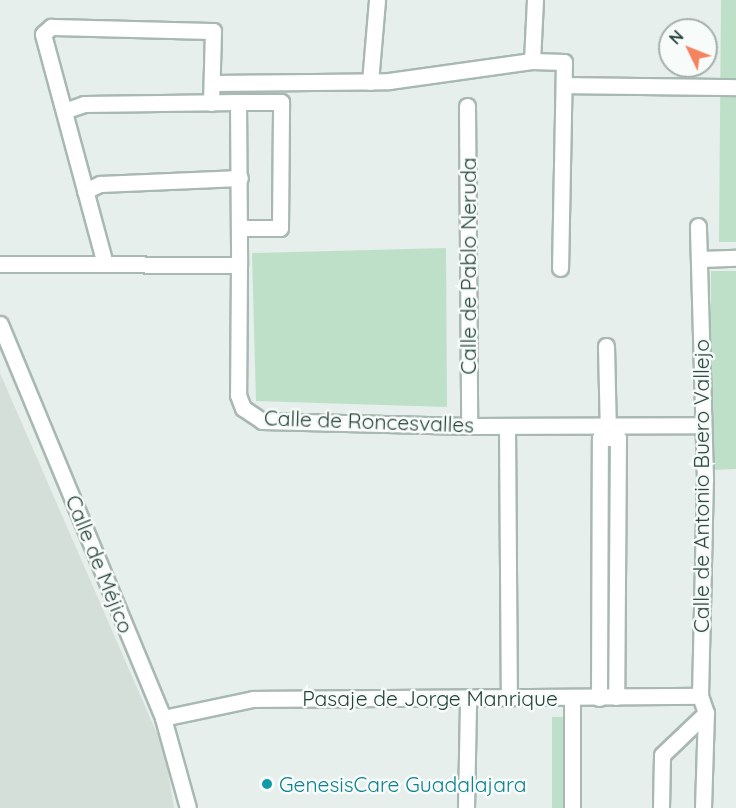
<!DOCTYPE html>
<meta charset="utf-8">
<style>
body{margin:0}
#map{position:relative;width:736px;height:808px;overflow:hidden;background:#e6efeb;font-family:Quicksand,sans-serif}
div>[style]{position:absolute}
.built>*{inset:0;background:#d4dfda}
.green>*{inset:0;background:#bfe0c8}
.roads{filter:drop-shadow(2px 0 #a8b8b2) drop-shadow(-2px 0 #a8b8b2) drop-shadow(0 2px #a8b8b2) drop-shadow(0 -2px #a8b8b2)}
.street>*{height:15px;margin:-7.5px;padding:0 7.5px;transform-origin:7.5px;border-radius:7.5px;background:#fff}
.dots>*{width:16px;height:16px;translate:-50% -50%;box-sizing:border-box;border:3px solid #f7fbf9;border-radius:50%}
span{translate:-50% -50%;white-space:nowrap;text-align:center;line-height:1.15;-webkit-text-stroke:5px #f7fbf9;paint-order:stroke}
.street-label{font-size:21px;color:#24423a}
.culture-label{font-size:21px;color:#0d838f}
.left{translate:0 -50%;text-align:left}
.north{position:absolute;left:658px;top:18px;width:60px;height:60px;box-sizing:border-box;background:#f7fbf9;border:2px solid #a3b1ad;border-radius:50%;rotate:313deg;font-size:16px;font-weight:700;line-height:24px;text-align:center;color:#24423a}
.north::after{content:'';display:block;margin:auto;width:21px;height:27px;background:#f4845f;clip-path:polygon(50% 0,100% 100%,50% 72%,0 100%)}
</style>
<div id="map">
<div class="built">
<i style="clip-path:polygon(0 373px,165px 752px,174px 808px,0 808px)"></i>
</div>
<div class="green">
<i style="clip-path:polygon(721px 0,736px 0,736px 242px,719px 242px)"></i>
<i style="clip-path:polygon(446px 248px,447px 407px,256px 401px,252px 253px)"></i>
<i style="clip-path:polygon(711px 271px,736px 271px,736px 469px,710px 470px)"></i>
<i style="clip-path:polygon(552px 717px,567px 717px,567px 808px,552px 808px)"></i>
</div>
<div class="roads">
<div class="street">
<i style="left:532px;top:61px;width:61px;rotate:-87.2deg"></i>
<i style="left:370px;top:82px;width:82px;rotate:-85.1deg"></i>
<i style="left:212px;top:83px;width:177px;rotate:-0.6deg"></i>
<i style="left:389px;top:81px;width:144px;rotate:-8deg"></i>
<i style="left:532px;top:61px;width:32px;rotate:2deg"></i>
<i style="left:564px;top:62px;width:206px;rotate:91.1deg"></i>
<i style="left:564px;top:85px;width:172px;rotate:0.7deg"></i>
<i style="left:467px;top:106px;width:320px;rotate:89.6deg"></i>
<i style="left:64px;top:111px;width:21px;rotate:-19deg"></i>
<i style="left:84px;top:104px;width:154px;rotate:-0.7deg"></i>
<i style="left:85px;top:191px;width:17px;rotate:-25deg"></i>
<i style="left:100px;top:184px;width:140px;rotate:-2.5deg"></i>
<i style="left:239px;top:228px;width:41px"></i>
<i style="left:280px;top:228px;width:126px;rotate:-89.5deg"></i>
<i style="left:281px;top:102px;width:43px;rotate:180deg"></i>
<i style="left:238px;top:102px;width:163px;rotate:89.6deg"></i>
<i style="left:700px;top:259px;width:36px;rotate:-2deg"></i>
<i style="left:0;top:264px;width:239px;rotate:0.2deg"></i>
<i style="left:239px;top:265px;width:130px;rotate:90.4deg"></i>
<i style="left:238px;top:395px;width:14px;rotate:69deg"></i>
<i style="left:243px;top:408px;width:23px;rotate:34deg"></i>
<i style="left:262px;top:421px;width:207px;rotate:1.4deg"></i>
<i style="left:469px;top:426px;width:232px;rotate:-0.2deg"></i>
<i style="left:105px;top:264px;width:238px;rotate:-105.1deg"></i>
<i style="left:43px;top:34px;width:11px;rotate:-41deg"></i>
<i style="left:51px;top:27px;width:162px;rotate:1.4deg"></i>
<i style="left:213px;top:31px;width:72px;rotate:91.6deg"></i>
<i style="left:0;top:324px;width:426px;rotate:67.5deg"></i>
<i style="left:163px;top:718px;width:93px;rotate:74.5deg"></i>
<i style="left:606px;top:346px;width:89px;rotate:88.7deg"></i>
<i style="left:507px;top:426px;width:272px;rotate:89.6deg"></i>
<i style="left:599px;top:698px;width:260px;rotate:-89.8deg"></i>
<i style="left:600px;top:438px;width:18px"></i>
<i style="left:618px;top:438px;width:259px;rotate:90.4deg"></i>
<i style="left:163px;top:718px;width:92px;rotate:-11.9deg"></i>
<i style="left:253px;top:699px;width:447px;rotate:-0.4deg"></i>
<i style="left:466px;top:808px;width:109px;rotate:-88.9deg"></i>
<i style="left:572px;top:808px;width:111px;rotate:-90deg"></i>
<i style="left:661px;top:808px;width:53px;rotate:-88.9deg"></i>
<i style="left:662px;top:755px;width:61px;rotate:-43.7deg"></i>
<i style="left:706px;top:713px;width:18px;rotate:-109deg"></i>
<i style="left:700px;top:696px;width:217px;rotate:-88.7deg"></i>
<i style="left:705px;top:479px;width:253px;rotate:-91.6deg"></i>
<i style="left:703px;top:808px;width:95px;rotate:-88.2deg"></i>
</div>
</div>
<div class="dots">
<i style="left:267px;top:784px;background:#0f9aa8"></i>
</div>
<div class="street-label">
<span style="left:468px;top:266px;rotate:-90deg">Calle de Pablo Neruda</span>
<span style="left:369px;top:421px;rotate:2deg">Calle de Roncesvalles</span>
<span style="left:701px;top:486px;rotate:-90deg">Calle de Antonio Buero Vallejo</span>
<span style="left:100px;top:564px;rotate:68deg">Calle de Méjico</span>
<span style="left:430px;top:698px">Pasaje de Jorge Manrique</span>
</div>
<div class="culture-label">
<span class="left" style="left:279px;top:784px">GenesisCare Guadalajara</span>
</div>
<div class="north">N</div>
</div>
